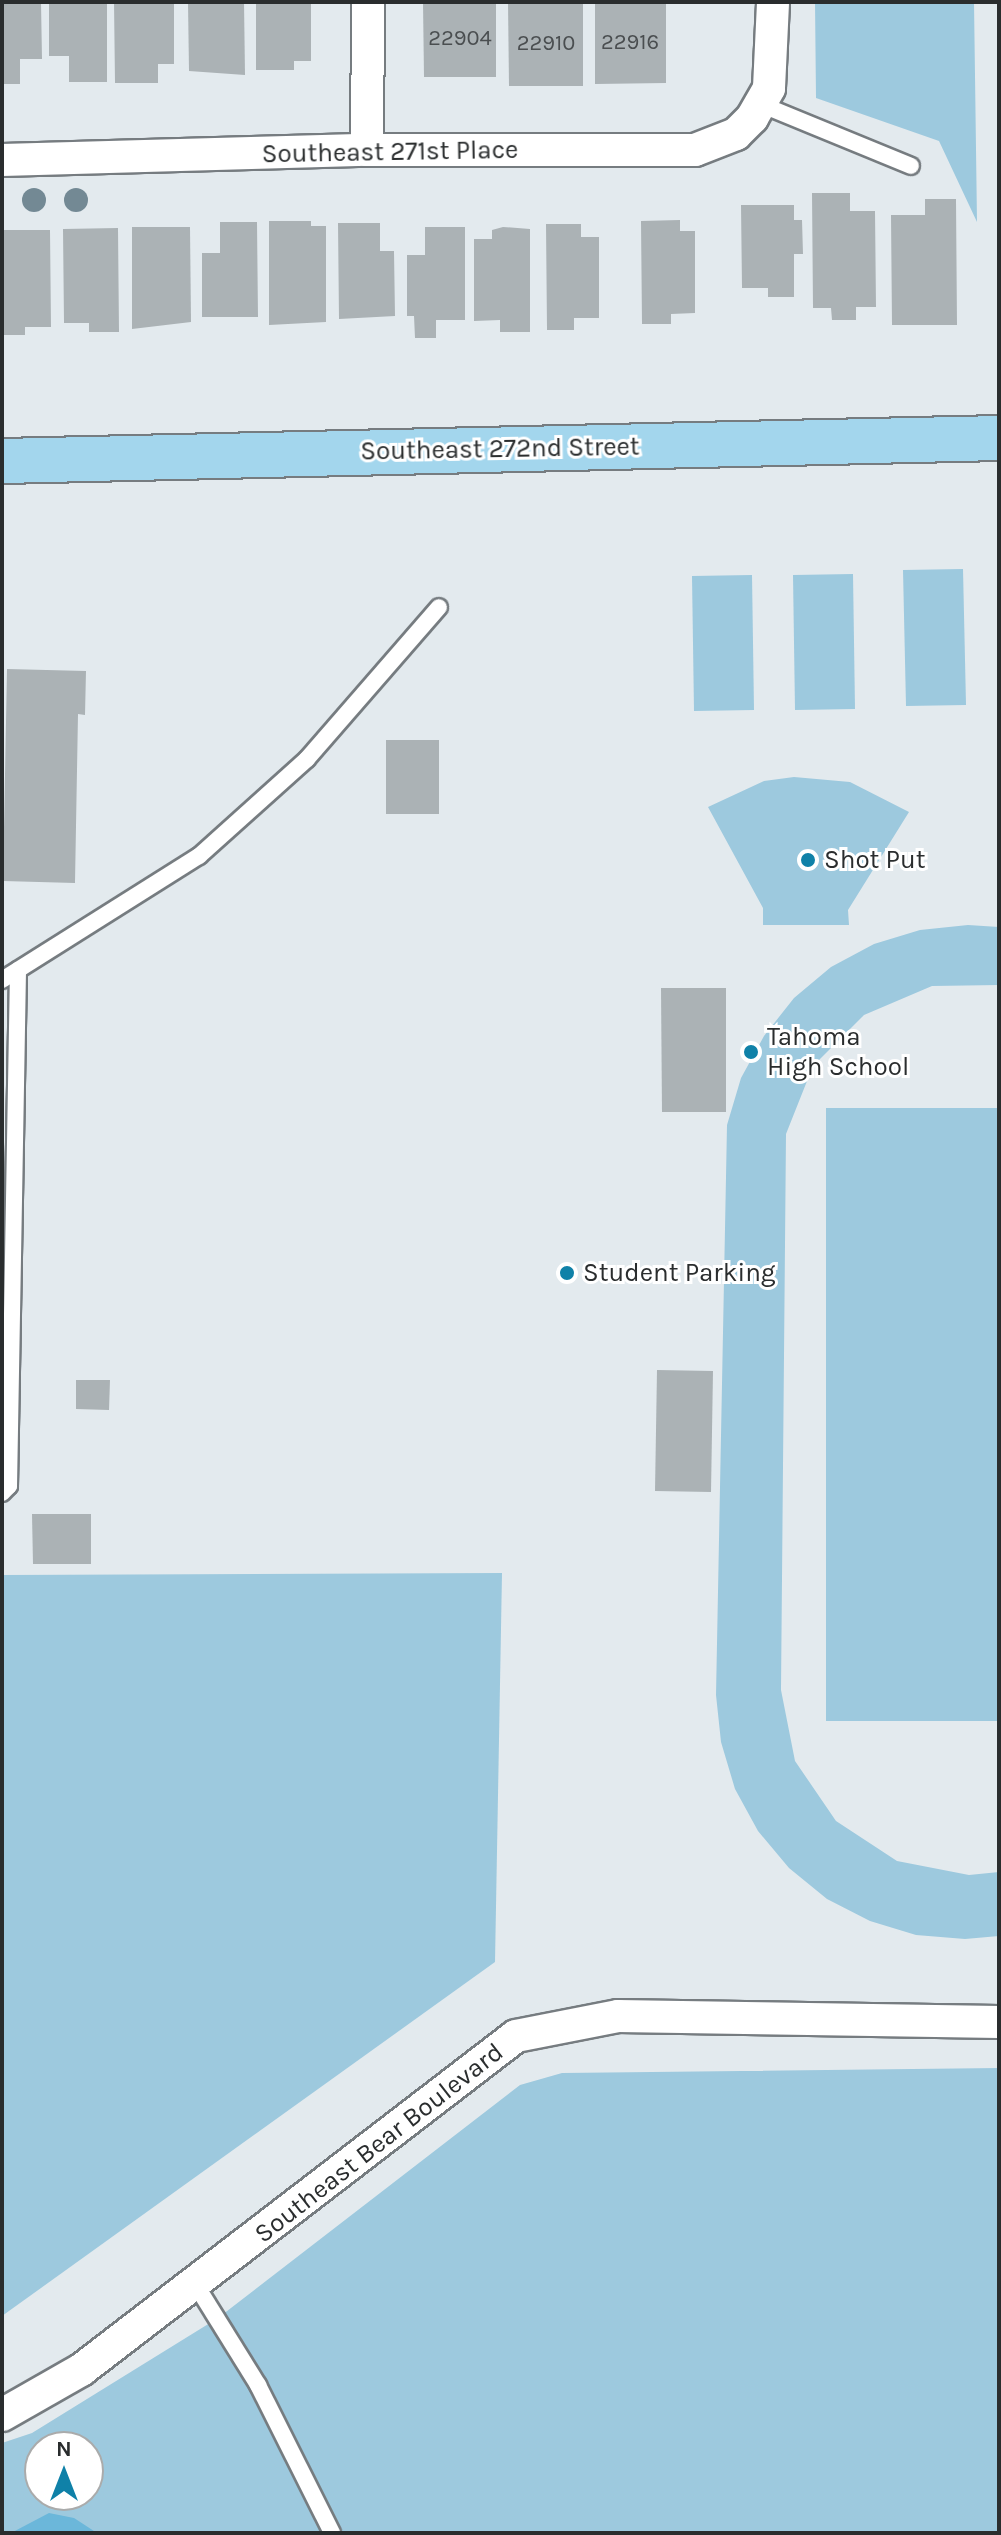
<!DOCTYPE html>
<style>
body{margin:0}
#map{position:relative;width:1001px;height:2535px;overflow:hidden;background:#e3eaee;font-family:Karla,sans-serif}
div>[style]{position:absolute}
.green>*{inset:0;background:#9dc9de}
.water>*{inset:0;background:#6bb7da}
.building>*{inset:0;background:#abb2b5}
.roads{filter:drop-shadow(2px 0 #767c80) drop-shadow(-2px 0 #767c80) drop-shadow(0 2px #767c80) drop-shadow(0 -2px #767c80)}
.service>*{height:16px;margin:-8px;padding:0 8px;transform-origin:8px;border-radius:8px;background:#fff}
.minor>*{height:32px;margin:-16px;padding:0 16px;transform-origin:16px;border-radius:16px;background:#fff}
.primary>*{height:44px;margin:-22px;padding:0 22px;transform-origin:22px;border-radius:22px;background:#a3d6ed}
.trees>*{width:24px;height:24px;margin:-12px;border-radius:50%;background:#738994}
.dots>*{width:22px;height:22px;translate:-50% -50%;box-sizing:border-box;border:4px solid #fff;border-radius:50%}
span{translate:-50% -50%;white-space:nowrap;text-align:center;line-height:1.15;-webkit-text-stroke:6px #fff;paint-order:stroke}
.number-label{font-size:22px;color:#4a4e50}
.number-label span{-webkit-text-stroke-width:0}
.street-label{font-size:26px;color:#2a2d2e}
.poi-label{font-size:26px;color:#2a2d2e}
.left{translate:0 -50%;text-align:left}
.frame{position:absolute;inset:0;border:4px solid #2a2d2e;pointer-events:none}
.north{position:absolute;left:24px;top:2431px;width:80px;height:80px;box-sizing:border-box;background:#fff;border:2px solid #aaabab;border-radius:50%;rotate:0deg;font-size:22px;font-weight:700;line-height:32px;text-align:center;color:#2a2d2e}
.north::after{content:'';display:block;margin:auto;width:28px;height:36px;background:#0f81a8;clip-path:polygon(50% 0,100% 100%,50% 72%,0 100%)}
</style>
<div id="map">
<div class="green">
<i style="clip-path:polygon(815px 2px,974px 2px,977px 222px,939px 141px,816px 98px)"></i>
<i style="clip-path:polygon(963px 569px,966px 705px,906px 706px,903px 570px)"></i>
<i style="clip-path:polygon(853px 574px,855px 709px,795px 710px,793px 575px)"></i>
<i style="clip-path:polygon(752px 575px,754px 710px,694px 711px,692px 576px)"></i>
<i style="clip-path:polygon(794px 777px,850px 782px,909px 812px,848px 910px,849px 925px,763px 925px,763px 908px,708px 807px,764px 781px)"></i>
<i style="clip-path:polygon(968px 925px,999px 927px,999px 985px,932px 986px,864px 1015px,813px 1066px,786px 1134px,781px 1690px,795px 1761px,836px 1821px,897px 1861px,969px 1875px,999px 1872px,999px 1936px,965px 1939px,916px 1935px,870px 1921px,827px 1899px,789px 1868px,758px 1831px,735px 1789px,721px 1742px,716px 1695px,727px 1125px,741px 1078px,764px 1036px,794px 998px,831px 967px,874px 944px,920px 930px)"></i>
<i style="clip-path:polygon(826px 1108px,999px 1108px,999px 1721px,826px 1721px)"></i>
<i style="clip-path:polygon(502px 1573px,495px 1962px,2px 2316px,2px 1575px)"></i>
<i style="clip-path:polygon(evenodd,999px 2068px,999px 2533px,2px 2533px,2px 2443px,32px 2433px,218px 2318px,520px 2085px,562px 2073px,999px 2068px,40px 2447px,88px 2447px,88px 2495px,40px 2495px,40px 2447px)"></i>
</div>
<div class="water">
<i style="clip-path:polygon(49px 2513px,74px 2518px,97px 2533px,11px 2533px)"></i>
</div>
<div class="building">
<i style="clip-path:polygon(2px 2px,41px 2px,42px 59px,20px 59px,20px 84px,2px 84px)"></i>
<i style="clip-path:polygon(49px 2px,107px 2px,107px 82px,69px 82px,69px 56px,49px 56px)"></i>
<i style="clip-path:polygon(114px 2px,174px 2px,174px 64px,158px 64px,158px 83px,115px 83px)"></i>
<i style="clip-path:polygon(188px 2px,244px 2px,245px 75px,189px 71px)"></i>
<i style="clip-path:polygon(256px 2px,311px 2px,311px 61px,294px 61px,294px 70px,256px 70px)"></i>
<i style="clip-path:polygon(423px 2px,496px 2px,496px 77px,424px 77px)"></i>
<i style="clip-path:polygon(508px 2px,583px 2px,583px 86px,509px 86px)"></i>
<i style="clip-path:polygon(595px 2px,666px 2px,666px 83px,595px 84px)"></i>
<i style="clip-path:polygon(812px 193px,850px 193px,850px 211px,875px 211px,876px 307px,856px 307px,856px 320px,832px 320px,831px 308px,813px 308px)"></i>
<i style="clip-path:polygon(925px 199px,956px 199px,957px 325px,892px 325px,891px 215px,925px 215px)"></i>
<i style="clip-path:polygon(741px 205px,794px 205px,794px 220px,802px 220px,803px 254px,794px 254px,794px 297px,768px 297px,768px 288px,742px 288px)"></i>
<i style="clip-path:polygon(680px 220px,680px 231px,695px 231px,695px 313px,671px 314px,671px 324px,642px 324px,641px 221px)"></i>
<i style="clip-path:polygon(269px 221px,311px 221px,311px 226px,326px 226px,326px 322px,269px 325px)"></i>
<i style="clip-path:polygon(220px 222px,257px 222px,258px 317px,202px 317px,202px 253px,220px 253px)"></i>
<i style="clip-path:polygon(338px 223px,380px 223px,380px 251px,394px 251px,395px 316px,339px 319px)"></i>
<i style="clip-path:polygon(546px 224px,581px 224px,581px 237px,599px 237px,599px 318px,574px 318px,574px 330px,547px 330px)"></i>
<i style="clip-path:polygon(132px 227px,190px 227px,191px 322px,132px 329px)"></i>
<i style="clip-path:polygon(425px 227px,465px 227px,465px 320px,436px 320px,436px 338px,415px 338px,414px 316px,407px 316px,407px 255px,425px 255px)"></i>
<i style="clip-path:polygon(503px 227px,530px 229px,530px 332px,500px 332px,500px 320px,474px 321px,474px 239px,492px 239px,492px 230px)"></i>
<i style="clip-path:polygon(118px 228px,119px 332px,89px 332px,89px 323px,64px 323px,63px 229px)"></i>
<i style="clip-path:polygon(2px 230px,50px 230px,51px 327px,25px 327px,25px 335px,2px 335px)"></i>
<i style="clip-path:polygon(7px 669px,86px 671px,85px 715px,78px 714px,75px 883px,3px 881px)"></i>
<i style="clip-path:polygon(386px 740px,439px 740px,439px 814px,386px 814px)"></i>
<i style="clip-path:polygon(661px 988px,726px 988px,726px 1112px,662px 1112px)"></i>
<i style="clip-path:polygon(657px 1370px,713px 1371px,711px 1492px,655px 1491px)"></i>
<i style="clip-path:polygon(76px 1380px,110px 1380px,109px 1410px,76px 1409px)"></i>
<i style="clip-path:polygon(32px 1514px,91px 1514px,91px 1564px,33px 1564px)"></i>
</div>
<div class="roads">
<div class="service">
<i style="left:760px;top:104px;width:163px;rotate:22.3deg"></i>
<i style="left:2px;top:980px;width:233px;rotate:-32.2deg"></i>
<i style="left:199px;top:856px;width:145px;rotate:-41.9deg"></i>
<i style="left:307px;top:759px;width:201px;rotate:-49deg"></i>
<i style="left:2px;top:1493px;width:10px;rotate:-45deg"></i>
<i style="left:9px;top:1486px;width:516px;rotate:-89deg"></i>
<i style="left:196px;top:2285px;width:118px;rotate:58.2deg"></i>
<i style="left:258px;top:2385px;width:165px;rotate:63.4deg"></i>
</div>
<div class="minor">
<i style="left:367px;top:150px;width:148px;rotate:-89.6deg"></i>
<i style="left:2px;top:160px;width:365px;rotate:-1.6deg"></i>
<i style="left:367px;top:150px;width:328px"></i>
<i style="left:695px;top:150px;width:44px;rotate:-21.3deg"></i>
<i style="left:736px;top:134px;width:23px;rotate:-45deg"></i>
<i style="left:752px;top:118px;width:34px;rotate:-60deg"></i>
<i style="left:769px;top:88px;width:86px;rotate:-87.3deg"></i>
<i style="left:2px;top:2415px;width:91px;rotate:-29.7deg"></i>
<i style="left:81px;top:2370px;width:548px;rotate:-37.52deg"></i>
<i style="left:516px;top:2036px;width:104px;rotate:-11.1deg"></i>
<i style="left:618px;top:2016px;width:381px;rotate:0.9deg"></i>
</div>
<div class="primary">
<i style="left:2px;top:461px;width:997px;rotate:-1.32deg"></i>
</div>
</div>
<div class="trees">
<i style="left:34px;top:200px"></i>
<i style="left:76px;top:200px"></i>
</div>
<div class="dots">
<i style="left:808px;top:860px;background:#0f81a8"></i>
<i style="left:751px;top:1052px;background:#0f81a8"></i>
<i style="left:567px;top:1273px;background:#0f81a8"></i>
</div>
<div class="number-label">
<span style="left:460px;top:39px">22904</span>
<span style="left:630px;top:43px">22916</span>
<span style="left:546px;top:44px">22910</span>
</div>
<div class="street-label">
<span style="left:390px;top:152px;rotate:-1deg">Southeast 271st Place</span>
<span style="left:500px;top:449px;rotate:-1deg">Southeast 272nd Street</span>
<span style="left:379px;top:2143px;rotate:-38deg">Southeast Bear Boulevard</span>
</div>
<div class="poi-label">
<span class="left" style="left:824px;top:860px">Shot Put</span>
<span class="left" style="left:767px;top:1052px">Tahoma<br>High School</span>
<span class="left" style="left:583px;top:1273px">Student Parking</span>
</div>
<div class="frame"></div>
<div class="north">N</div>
</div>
